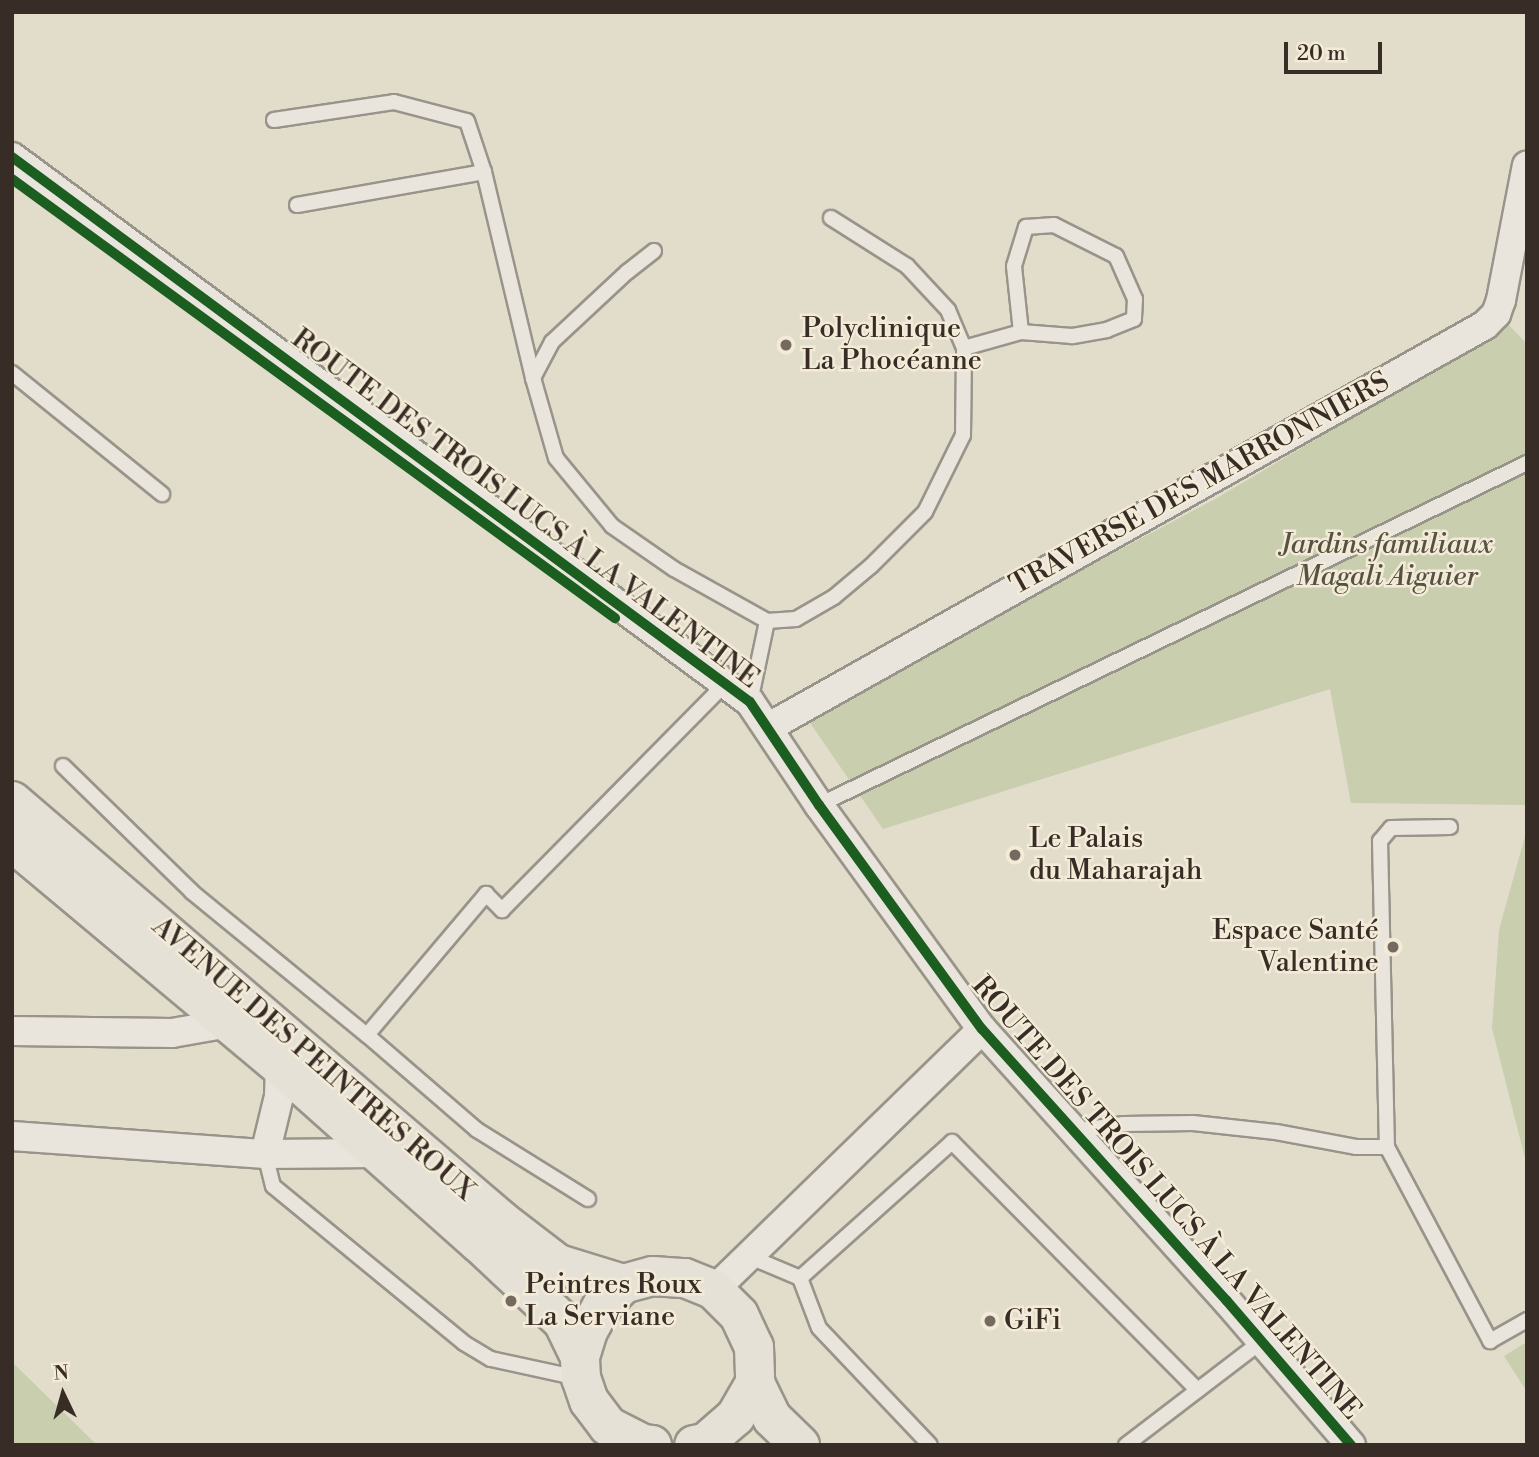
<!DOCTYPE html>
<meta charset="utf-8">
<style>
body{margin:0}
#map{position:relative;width:1539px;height:1457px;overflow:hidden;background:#e2dccb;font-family:"Libre Bodoni",serif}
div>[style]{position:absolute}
.green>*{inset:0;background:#c8ceae}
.roads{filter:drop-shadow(2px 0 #99948a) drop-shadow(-2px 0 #99948a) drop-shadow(0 2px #99948a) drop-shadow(0 -2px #99948a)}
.lane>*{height:14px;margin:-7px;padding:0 7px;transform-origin:7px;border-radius:7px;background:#e9e5dd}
.street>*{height:28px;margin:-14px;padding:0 14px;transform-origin:14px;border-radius:14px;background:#e9e5dd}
.primary>*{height:38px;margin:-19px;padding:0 19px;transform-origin:19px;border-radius:19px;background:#e5e1d7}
.cycleway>*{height:10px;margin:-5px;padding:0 5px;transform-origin:5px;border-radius:5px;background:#1b5e20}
.dots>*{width:19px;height:19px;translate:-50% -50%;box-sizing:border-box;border:4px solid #f3ebd7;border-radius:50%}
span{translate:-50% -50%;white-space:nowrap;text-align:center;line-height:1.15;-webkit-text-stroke:5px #f3ebd7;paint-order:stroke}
.poi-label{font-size:28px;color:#382d26}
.left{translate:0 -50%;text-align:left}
.right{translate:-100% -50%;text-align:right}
.street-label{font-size:28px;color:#382d26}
.park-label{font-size:28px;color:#565242;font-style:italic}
.frame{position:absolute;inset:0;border:14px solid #382d26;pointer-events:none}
.north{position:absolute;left:28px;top:1359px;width:70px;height:70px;-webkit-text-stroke:5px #f3ebd7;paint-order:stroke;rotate:355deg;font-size:19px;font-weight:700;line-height:28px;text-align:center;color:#382d26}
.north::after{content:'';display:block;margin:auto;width:24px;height:32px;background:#382d26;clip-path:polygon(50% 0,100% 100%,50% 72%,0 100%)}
.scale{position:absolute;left:1284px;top:42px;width:98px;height:32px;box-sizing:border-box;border:4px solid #382d26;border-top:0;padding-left:9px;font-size:21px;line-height:24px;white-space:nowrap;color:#382d26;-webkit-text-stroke:5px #f3ebd7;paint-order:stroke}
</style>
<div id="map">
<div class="green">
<i style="clip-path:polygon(1505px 321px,1527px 344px,1527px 805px,1351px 803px,1330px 689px,883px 829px,806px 717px,1217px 498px,1499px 331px)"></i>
<i style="clip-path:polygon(1527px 829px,1527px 1166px,1492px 1028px,1499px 930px)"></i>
<i style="clip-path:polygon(1527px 1342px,1527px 1392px,1504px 1356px)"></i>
<i style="clip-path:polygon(12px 1362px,97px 1445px,12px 1445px)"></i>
</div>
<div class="roads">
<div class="lane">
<i style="left:274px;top:120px;width:121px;rotate:-8.5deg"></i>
<i style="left:394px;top:102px;width:75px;rotate:14.6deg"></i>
<i style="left:467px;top:121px;width:54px;rotate:71.6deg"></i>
<i style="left:297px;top:205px;width:190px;rotate:-10deg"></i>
<i style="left:484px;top:172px;width:212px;rotate:76.6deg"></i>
<i style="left:654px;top:251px;width:34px;rotate:142deg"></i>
<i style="left:627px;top:272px;width:103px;rotate:137deg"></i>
<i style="left:552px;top:342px;width:41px;rotate:117.8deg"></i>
<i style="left:533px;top:378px;width:83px;rotate:74deg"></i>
<i style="left:556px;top:458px;width:88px;rotate:50.5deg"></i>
<i style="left:612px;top:526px;width:75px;rotate:34.7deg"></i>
<i style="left:674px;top:569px;width:107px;rotate:29.2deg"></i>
<i style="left:964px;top:348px;width:59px;rotate:-15.7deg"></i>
<i style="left:1021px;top:332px;width:66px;rotate:-96.1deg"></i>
<i style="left:1014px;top:266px;width:41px;rotate:-72.9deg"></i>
<i style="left:1026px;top:227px;width:28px;rotate:-4deg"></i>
<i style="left:1054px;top:225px;width:69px;rotate:26.6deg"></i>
<i style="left:1116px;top:256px;width:47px;rotate:66.2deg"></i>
<i style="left:1135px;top:299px;width:20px;rotate:93deg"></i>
<i style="left:1134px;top:319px;width:29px;rotate:158deg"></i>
<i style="left:1107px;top:330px;width:36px;rotate:170deg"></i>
<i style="left:1072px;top:336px;width:51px;rotate:-175.5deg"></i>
<i style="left:12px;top:373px;width:193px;rotate:38.9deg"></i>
<i style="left:750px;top:702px;width:83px;rotate:-78.1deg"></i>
<i style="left:767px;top:621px;width:29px;rotate:-4deg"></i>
<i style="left:796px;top:619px;width:44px;rotate:-30.1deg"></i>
<i style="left:834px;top:597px;width:48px;rotate:-40deg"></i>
<i style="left:871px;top:566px;width:76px;rotate:-45deg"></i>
<i style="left:925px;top:512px;width:86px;rotate:-63.7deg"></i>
<i style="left:963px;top:435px;width:87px;rotate:-89.3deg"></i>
<i style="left:964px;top:348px;width:41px;rotate:-112.8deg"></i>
<i style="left:948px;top:310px;width:60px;rotate:-133deg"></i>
<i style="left:907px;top:266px;width:90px;rotate:-147.7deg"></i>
<i style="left:63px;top:766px;width:180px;rotate:44.3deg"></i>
<i style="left:192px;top:892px;width:226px;rotate:39.3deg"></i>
<i style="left:819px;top:805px;width:786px;rotate:-25.78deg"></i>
<i style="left:1450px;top:827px;width:59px;rotate:179deg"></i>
<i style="left:1391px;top:828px;width:17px;rotate:130deg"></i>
<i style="left:1380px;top:841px;width:306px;rotate:88.7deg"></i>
<i style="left:1387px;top:1147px;width:220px;rotate:62deg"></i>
<i style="left:1490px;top:1341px;width:43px;rotate:-29.6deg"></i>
<i style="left:1074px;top:1131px;width:50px;rotate:-8deg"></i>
<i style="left:1124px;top:1124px;width:69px;rotate:-0.8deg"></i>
<i style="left:1193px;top:1123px;width:83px;rotate:6.2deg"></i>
<i style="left:1276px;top:1132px;width:81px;rotate:10.6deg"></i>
<i style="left:1356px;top:1147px;width:31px"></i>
<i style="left:265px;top:1154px;width:33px;rotate:76deg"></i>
<i style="left:273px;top:1186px;width:247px;rotate:39.4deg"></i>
<i style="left:464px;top:1343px;width:31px;rotate:31deg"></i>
<i style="left:491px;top:1359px;width:89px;rotate:12.3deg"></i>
<i style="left:588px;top:1199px;width:131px;rotate:-148.1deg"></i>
<i style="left:477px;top:1130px;width:145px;rotate:-139.2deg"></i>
<i style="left:367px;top:1035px;width:185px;rotate:-49.8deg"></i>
<i style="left:486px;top:894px;width:23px;rotate:45deg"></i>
<i style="left:502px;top:910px;width:317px;rotate:-45.4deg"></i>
<i style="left:748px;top:1256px;width:56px;rotate:22.9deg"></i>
<i style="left:800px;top:1278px;width:53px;rotate:69.2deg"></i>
<i style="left:819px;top:1328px;width:161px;rotate:46.5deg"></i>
<i style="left:800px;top:1278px;width:204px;rotate:-41.8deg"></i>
<i style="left:952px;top:1142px;width:349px;rotate:45.3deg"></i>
<i style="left:1126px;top:1445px;width:171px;rotate:-37.4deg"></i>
</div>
<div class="street">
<i style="left:12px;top:157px;width:917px;rotate:36.45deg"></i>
<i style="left:750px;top:702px;width:124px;rotate:56.2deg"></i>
<i style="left:819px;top:805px;width:277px;rotate:54deg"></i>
<i style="left:982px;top:1029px;width:366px;rotate:48deg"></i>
<i style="left:1227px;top:1301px;width:190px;rotate:49.3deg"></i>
<i style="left:769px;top:727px;width:821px;rotate:-29.31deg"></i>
<i style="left:1485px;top:325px;width:16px;rotate:-45deg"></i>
<i style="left:1496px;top:314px;width:15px;rotate:-70deg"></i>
<i style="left:1501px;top:300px;width:137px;rotate:-79.1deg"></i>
<i style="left:12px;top:1031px;width:160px;rotate:0.7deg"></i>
<i style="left:172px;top:1033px;width:58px;rotate:-10deg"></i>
<i style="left:12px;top:1136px;width:254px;rotate:4.1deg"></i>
<i style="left:265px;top:1154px;width:110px;rotate:-0.5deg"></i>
<i style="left:265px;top:1154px;width:60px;rotate:-76.4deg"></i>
<i style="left:279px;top:1096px;width:30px;rotate:-88deg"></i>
<i style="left:714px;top:1290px;width:374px;rotate:-44.2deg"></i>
</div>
<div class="primary">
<i style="left:12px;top:801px;width:645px;rotate:40.6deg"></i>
<i style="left:502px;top:1221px;width:71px;rotate:37.5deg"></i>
<i style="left:558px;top:1264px;width:68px;rotate:17.1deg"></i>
<i style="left:12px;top:842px;width:349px;rotate:39.9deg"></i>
<i style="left:280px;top:1066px;width:266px;rotate:41.7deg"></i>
<i style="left:479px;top:1243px;width:115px;rotate:43.2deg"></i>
<i style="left:563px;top:1322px;width:39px;rotate:64deg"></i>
<i style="left:755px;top:1383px;width:39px;rotate:64deg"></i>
<i style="left:772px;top:1418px;width:39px;rotate:44deg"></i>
<i style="left:652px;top:1445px;width:9px;rotate:-174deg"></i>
<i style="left:643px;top:1444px;width:39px;rotate:-153deg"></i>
<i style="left:608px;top:1426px;width:31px;rotate:-127deg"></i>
<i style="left:589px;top:1401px;width:24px;rotate:-109deg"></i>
<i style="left:581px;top:1378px;width:21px;rotate:-93deg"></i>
<i style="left:580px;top:1357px;width:27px;rotate:-73deg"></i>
<i style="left:588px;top:1331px;width:29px;rotate:-61deg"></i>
<i style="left:602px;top:1306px;width:30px;rotate:-46deg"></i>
<i style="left:623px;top:1284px;width:31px;rotate:-15deg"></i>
<i style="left:653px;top:1276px;width:32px;rotate:4deg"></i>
<i style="left:685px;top:1278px;width:31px;rotate:22deg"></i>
<i style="left:714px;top:1290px;width:35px;rotate:45deg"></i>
<i style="left:739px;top:1315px;width:35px;rotate:65deg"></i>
<i style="left:754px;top:1347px;width:36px;rotate:88deg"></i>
<i style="left:755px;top:1383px;width:39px;rotate:120deg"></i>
<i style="left:735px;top:1417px;width:40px;rotate:139deg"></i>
<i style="left:705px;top:1443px;width:11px;rotate:170deg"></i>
</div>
</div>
<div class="cycleway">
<i style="left:12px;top:157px;width:917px;rotate:36.45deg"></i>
<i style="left:750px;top:702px;width:124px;rotate:56.2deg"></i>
<i style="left:819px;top:805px;width:277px;rotate:54deg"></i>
<i style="left:982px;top:1029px;width:366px;rotate:48deg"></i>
<i style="left:1227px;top:1301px;width:190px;rotate:49.3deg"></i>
<i style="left:12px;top:179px;width:746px;rotate:36.06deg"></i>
</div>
<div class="dots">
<i style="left:786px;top:345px;background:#746a60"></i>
<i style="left:1015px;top:855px;background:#746a60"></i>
<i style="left:1393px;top:947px;background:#746a60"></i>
<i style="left:511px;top:1301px;background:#746a60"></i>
<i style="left:990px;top:1321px;background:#746a60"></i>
</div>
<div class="poi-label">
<span class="left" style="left:802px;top:345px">Polyclinique<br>La Phocéanne</span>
<span class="left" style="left:1029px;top:855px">Le Palais<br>du Maharajah</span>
<span class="right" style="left:1379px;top:947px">Espace Santé<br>Valentine</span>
<span class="left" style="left:525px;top:1301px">Peintres Roux<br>La Serviane</span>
<span class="left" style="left:1004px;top:1321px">GiFi</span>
</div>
<div class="street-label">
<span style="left:1200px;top:484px;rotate:-29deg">TRAVERSE DES MARRONNIERS</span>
<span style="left:525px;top:509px;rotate:37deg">ROUTE DES TROIS LUCS À LA VALENTINE</span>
<span style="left:313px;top:1059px;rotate:41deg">AVENUE DES PEINTRES ROUX</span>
<span style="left:1166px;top:1198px;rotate:49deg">ROUTE DES TROIS LUCS À LA VALENTINE</span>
</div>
<div class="park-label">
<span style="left:1387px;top:561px">Jardins familiaux<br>Magali Aiguier</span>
</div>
<div class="frame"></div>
<div class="north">N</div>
<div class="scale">20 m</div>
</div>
